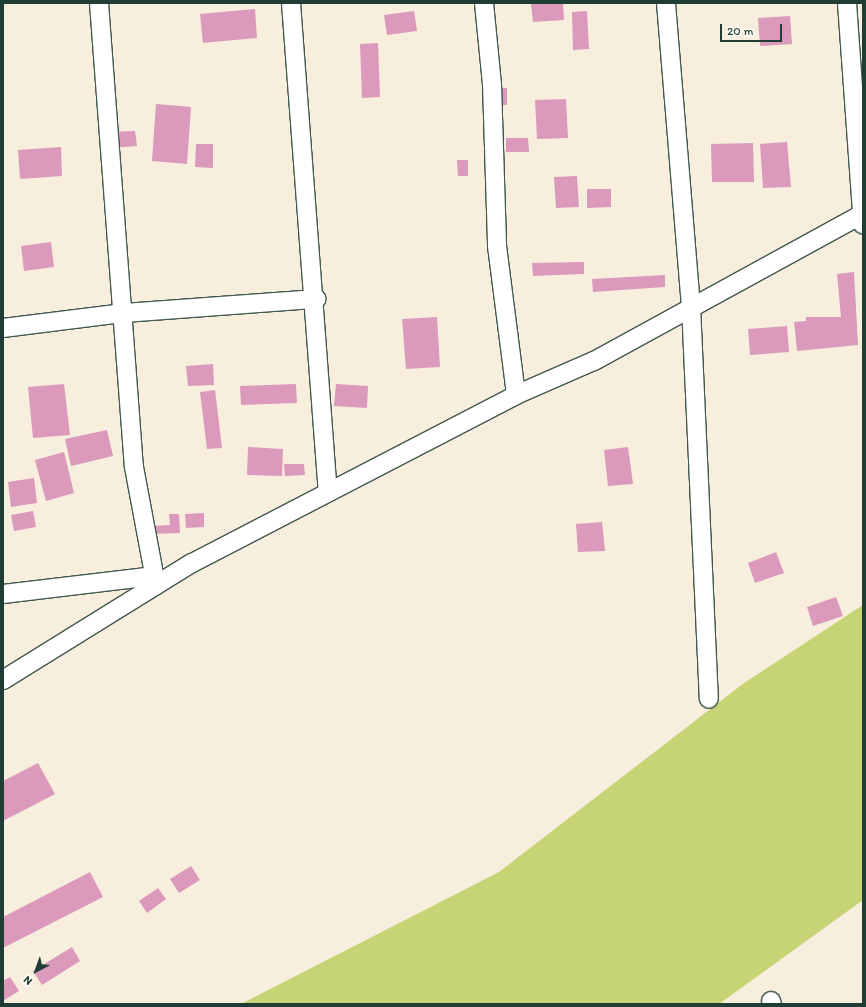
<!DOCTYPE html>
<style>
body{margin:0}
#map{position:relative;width:866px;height:1007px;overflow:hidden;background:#f8eedd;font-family:Itim,sans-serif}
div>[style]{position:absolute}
.green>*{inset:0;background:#c7d475}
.building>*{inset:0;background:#db9abc}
.roads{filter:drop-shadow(1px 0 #40584d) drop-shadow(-1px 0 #40584d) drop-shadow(0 1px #40584d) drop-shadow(0 -1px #40584d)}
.minor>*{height:18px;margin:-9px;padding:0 9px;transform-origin:9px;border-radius:9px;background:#fff}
span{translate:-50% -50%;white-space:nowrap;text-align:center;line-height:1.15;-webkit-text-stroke:4px #fdfcf7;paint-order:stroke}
.frame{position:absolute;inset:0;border:4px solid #1f3d34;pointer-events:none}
.north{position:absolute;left:16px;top:951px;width:40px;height:40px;-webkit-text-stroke:3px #fdfcf7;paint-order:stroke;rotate:221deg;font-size:11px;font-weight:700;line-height:16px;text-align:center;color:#1f3d34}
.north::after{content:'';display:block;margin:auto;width:14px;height:18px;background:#1f3d34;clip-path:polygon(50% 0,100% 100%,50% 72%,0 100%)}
.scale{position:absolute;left:720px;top:24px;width:62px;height:18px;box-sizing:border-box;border:2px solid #1f3d34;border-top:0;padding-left:5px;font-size:12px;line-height:14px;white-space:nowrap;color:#1f3d34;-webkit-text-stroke:3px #fdfcf7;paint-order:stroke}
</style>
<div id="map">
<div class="green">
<i style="clip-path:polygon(863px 605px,863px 900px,719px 1004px,241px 1004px,499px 872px,744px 683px)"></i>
</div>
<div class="building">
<i style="clip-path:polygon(563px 3px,564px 20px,533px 22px,531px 4px)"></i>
<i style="clip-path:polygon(255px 9px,257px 38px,203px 43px,200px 14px)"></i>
<i style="clip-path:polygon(414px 11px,417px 31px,387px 35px,384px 15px)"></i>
<i style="clip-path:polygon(587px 11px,589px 49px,573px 50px,572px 12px)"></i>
<i style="clip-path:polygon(790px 16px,792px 44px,760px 46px,758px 18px)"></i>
<i style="clip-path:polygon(378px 43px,380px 97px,362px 98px,360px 44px)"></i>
<i style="clip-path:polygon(495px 88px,507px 88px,507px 105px,496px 105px)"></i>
<i style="clip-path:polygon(566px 99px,568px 138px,537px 139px,535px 100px)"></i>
<i style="clip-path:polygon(156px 104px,191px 107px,187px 164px,152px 161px)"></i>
<i style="clip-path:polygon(135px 131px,137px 146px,112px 148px,111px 132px)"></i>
<i style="clip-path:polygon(506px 138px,528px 138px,529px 152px,506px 152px)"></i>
<i style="clip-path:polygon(787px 142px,791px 187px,763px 188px,760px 144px)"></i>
<i style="clip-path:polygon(753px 143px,754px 182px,712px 182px,711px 144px)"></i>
<i style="clip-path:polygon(196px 144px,213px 144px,213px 168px,195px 167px)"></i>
<i style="clip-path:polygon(61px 147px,62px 176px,20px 179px,18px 150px)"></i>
<i style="clip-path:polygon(457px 160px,468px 160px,468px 176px,458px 176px)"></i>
<i style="clip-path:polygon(577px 176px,579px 207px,556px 208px,554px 177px)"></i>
<i style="clip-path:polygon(587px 189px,611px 189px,611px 207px,587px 208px)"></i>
<i style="clip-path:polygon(51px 242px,54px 267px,24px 271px,21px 246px)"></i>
<i style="clip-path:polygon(584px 262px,584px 274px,533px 276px,532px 263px)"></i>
<i style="clip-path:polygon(854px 272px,858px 345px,797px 351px,794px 322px,806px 321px,806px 317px,841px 317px,837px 274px)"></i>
<i style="clip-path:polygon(665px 275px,665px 287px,593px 292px,592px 279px)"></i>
<i style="clip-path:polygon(437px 317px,440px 367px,406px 369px,402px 319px)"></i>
<i style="clip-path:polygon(787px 326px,789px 352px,750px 355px,748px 329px)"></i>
<i style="clip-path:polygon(213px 364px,214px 385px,188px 386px,186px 366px)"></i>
<i style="clip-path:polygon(64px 384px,70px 435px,33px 438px,28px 387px)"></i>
<i style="clip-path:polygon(296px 384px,297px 403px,241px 405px,240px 386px)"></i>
<i style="clip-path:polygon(336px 384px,368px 386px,367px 408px,334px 406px)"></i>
<i style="clip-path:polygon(215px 390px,222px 448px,207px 449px,200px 392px)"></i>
<i style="clip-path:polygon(107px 430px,113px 456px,71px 466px,65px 439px)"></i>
<i style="clip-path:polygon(248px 447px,283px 449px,282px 476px,247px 475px)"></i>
<i style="clip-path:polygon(628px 447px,633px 484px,608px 486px,604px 450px)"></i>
<i style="clip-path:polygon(64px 452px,74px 493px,46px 501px,35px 460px)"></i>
<i style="clip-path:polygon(284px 464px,304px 464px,305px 475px,285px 476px)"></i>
<i style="clip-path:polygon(34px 478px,37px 503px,11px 507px,8px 482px)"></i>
<i style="clip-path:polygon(33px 511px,36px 527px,14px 531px,11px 515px)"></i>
<i style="clip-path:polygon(204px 513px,204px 527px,186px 528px,185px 514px)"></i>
<i style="clip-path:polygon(169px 514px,179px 514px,180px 533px,150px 534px,150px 526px,170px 525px)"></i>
<i style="clip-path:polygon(602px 522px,605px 551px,578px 552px,576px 524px)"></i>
<i style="clip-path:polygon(776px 552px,784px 573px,755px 583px,748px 563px)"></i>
<i style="clip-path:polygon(836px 597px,843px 616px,813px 626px,807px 607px)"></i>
<i style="clip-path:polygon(38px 763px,55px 794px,3px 821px,3px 781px)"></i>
<i style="clip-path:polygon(191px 866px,200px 880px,179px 893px,170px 879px)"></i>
<i style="clip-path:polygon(90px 872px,103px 897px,3px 948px,3px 917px)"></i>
<i style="clip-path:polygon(158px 888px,166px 899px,147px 913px,139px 901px)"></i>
<i style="clip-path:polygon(72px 947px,80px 961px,42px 985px,33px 971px)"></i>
<i style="clip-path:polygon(10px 977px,19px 991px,3px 1001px,3px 981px)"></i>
</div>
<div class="roads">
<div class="minor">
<i style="left:99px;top:3px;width:465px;rotate:85.7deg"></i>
<i style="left:134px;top:467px;width:120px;rotate:79.4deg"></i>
<i style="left:291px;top:3px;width:489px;rotate:85.7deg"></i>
<i style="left:484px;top:3px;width:81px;rotate:84.4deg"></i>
<i style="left:492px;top:84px;width:162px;rotate:88.2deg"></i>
<i style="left:497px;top:246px;width:150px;rotate:82.7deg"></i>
<i style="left:666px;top:3px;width:304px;rotate:85.3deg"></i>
<i style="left:691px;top:306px;width:393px;rotate:87.4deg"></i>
<i style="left:847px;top:3px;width:222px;rotate:85.9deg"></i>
<i style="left:3px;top:328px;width:122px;rotate:-7.1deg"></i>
<i style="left:124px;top:313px;width:193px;rotate:-4.2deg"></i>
<i style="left:3px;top:594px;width:151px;rotate:-6.8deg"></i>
<i style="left:3px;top:680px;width:222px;rotate:-31.8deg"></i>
<i style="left:192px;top:563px;width:365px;rotate:-27.4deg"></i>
<i style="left:516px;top:395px;width:85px;rotate:-23.6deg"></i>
<i style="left:594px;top:361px;width:307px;rotate:-28.7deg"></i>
<i style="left:771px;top:1001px;width:3px;rotate:72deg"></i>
</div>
</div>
<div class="frame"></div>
<div class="north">N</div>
<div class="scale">20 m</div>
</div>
